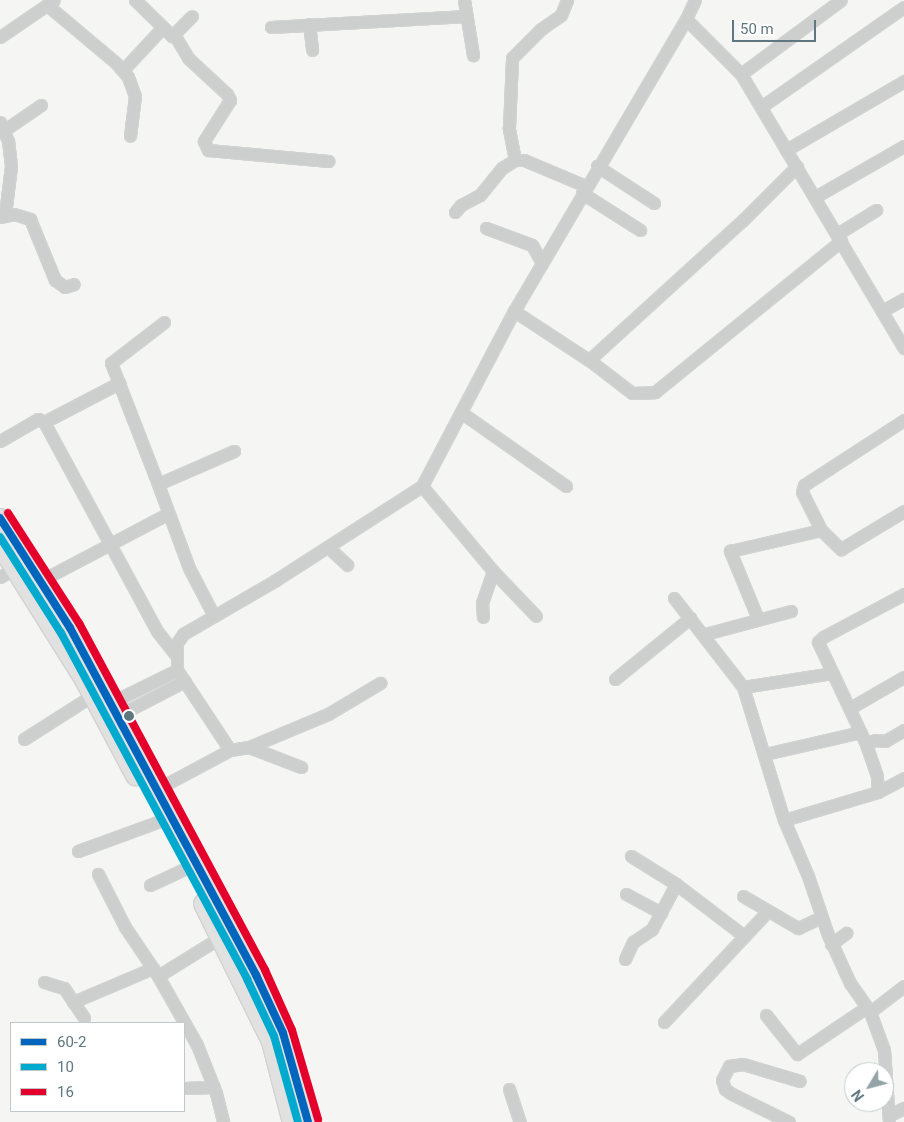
<!DOCTYPE html>
<style>
body{margin:0}
#map{position:relative;width:904px;height:1122px;overflow:hidden;background:#f5f5f3;font-family:Roboto,sans-serif}
div>[style]{position:absolute}
.roads{filter:drop-shadow(1px 0 #d1d2d2) drop-shadow(-1px 0 #d1d2d2) drop-shadow(0 1px #d1d2d2) drop-shadow(0 -1px #d1d2d2)}
.minor>*{height:11px;margin:-5.5px;padding:0 5.5px;transform-origin:5.5px;border-radius:5.5px;background:#cdcece}
.trunk>*{height:19px;margin:-9.5px;padding:0 9.5px;transform-origin:9.5px;border-radius:9.5px;background:#e1e1e1}
.bus-1>*{height:8px;margin:-4px;padding:0 4px;transform-origin:4px;border-radius:4px;background:#0065bd}
.bus-2>*{height:8px;margin:-4px;padding:0 4px;transform-origin:4px;border-radius:4px;background:#00a9ce}
.bus-3>*{height:8px;margin:-4px;padding:0 4px;transform-origin:4px;border-radius:4px;background:#e4002b}
.dots>*{width:14px;height:14px;translate:-50% -50%;box-sizing:border-box;border:2px solid #fff;border-radius:50%}
span{translate:-50% -50%;white-space:nowrap;text-align:center;line-height:1.15;-webkit-text-stroke:5px #fff;paint-order:stroke}
.legend{position:absolute;left:10px;top:1022px;width:175px;height:90px;box-sizing:border-box;background:#fff;border:1px solid #bfc9cc;margin:0;padding:6px 9px;list-style:none;font-size:15px;color:#5f7780}
.legend li{display:flex;align-items:center;gap:10px;height:25px}
.legend b{width:25px;border:1px solid #bfc9cc}
.north{position:absolute;left:844px;top:1062px;width:50px;height:50px;box-sizing:border-box;background:#fff;border:1px solid #bfc9cc;border-radius:50%;rotate:233deg;font-size:14px;font-weight:700;line-height:20px;text-align:center;color:#5f7780}
.north::after{content:'';display:block;margin:auto;width:18px;height:22px;background:#94a3a8;clip-path:polygon(50% 0,100% 100%,50% 72%,0 100%)}
.scale{position:absolute;left:732px;top:20px;width:84px;height:22px;box-sizing:border-box;border:2px solid #5f7780;border-top:0;padding-left:6px;font-size:15px;line-height:18px;white-space:nowrap;color:#5f7780;-webkit-text-stroke:4px #fff;paint-order:stroke}
</style>
<div id="map">
<div class="roads">
<div class="minor">
<i style="left:135px;top:0;width:52px;rotate:44.2deg"></i>
<i style="left:172px;top:36px;width:28px;rotate:-45deg"></i>
<i style="left:464px;top:0;width:56px;rotate:80.7deg"></i>
<i style="left:47px;top:5px;width:90px;rotate:40deg"></i>
<i style="left:116px;top:63px;width:18px;rotate:49deg"></i>
<i style="left:128px;top:77px;width:20px;rotate:70deg"></i>
<i style="left:135px;top:96px;width:40px;rotate:97.1deg"></i>
<i style="left:686px;top:19px;width:78px;rotate:45deg"></i>
<i style="left:741px;top:74px;width:319px;rotate:59.3deg"></i>
<i style="left:309px;top:24px;width:26px;rotate:83deg"></i>
<i style="left:271px;top:27px;width:196px;rotate:-3.2deg"></i>
<i style="left:175px;top:36px;width:26px;rotate:59deg"></i>
<i style="left:188px;top:58px;width:53px;rotate:42.7deg"></i>
<i style="left:227px;top:94px;width:7px;rotate:63deg"></i>
<i style="left:230px;top:100px;width:49px;rotate:122.4deg"></i>
<i style="left:204px;top:141px;width:10px;rotate:66deg"></i>
<i style="left:208px;top:150px;width:121px;rotate:5.2deg"></i>
<i style="left:0;top:37px;width:65px;rotate:-34.4deg"></i>
<i style="left:123px;top:70px;width:57px;rotate:-47.1deg"></i>
<i style="left:741px;top:74px;width:124px;rotate:-36.5deg"></i>
<i style="left:761px;top:107px;width:174px;rotate:-35deg"></i>
<i style="left:0;top:122px;width:21px;rotate:67deg"></i>
<i style="left:8px;top:141px;width:25px;rotate:83deg"></i>
<i style="left:11px;top:166px;width:49px;rotate:97deg"></i>
<i style="left:3px;top:131px;width:46px;rotate:-34.4deg"></i>
<i style="left:786px;top:150px;width:137px;rotate:-30.3deg"></i>
<i style="left:515px;top:160px;width:33px;rotate:-101deg"></i>
<i style="left:509px;top:128px;width:70px;rotate:-87.5deg"></i>
<i style="left:512px;top:58px;width:41px;rotate:-45deg"></i>
<i style="left:541px;top:29px;width:24px;rotate:-35deg"></i>
<i style="left:561px;top:15px;width:16px;rotate:-68deg"></i>
<i style="left:597px;top:166px;width:68px;rotate:33deg"></i>
<i style="left:582px;top:193px;width:69px;rotate:32.5deg"></i>
<i style="left:815px;top:197px;width:103px;rotate:-29.8deg"></i>
<i style="left:455px;top:212px;width:9px;rotate:-49deg"></i>
<i style="left:461px;top:205px;width:21px;rotate:-28deg"></i>
<i style="left:480px;top:195px;width:35px;rotate:-51deg"></i>
<i style="left:502px;top:168px;width:15px;rotate:-32deg"></i>
<i style="left:515px;top:160px;width:9px"></i>
<i style="left:524px;top:160px;width:67px;rotate:22.8deg"></i>
<i style="left:0;top:217px;width:14px;rotate:-12deg"></i>
<i style="left:14px;top:214px;width:17px;rotate:17deg"></i>
<i style="left:30px;top:219px;width:66px;rotate:67.7deg"></i>
<i style="left:55px;top:280px;width:12px;rotate:35deg"></i>
<i style="left:65px;top:287px;width:9px;rotate:-18deg"></i>
<i style="left:486px;top:228px;width:49px;rotate:20.3deg"></i>
<i style="left:532px;top:245px;width:21px;rotate:61deg"></i>
<i style="left:837px;top:234px;width:46px;rotate:-31.6deg"></i>
<i style="left:514px;top:311px;width:90px;rotate:33.2deg"></i>
<i style="left:589px;top:360px;width:54px;rotate:37.5deg"></i>
<i style="left:632px;top:393px;width:23px;rotate:-2deg"></i>
<i style="left:655px;top:392px;width:240px;rotate:-39.1deg"></i>
<i style="left:882px;top:311px;width:25px;rotate:-29deg"></i>
<i style="left:589px;top:360px;width:208px;rotate:-42.3deg"></i>
<i style="left:743px;top:220px;width:76px;rotate:-45deg"></i>
<i style="left:462px;top:413px;width:127px;rotate:35.1deg"></i>
<i style="left:904px;top:420px;width:119px;rotate:147deg"></i>
<i style="left:804px;top:485px;width:7px;rotate:106deg"></i>
<i style="left:802px;top:492px;width:42px;rotate:63.4deg"></i>
<i style="left:821px;top:530px;width:28px;rotate:44deg"></i>
<i style="left:841px;top:549px;width:74px;rotate:-31.1deg"></i>
<i style="left:44px;top:422px;width:85px;rotate:-27.5deg"></i>
<i style="left:0;top:441px;width:44px;rotate:-30.1deg"></i>
<i style="left:38px;top:419px;width:7px;rotate:27deg"></i>
<i style="left:44px;top:422px;width:238px;rotate:61.6deg"></i>
<i style="left:157px;top:631px;width:31px;rotate:52deg"></i>
<i style="left:158px;top:484px;width:130px;rotate:-111.2deg"></i>
<i style="left:111px;top:363px;width:67px;rotate:-37.7deg"></i>
<i style="left:422px;top:486px;width:111px;rotate:50.1deg"></i>
<i style="left:493px;top:571px;width:34px;rotate:109deg"></i>
<i style="left:482px;top:603px;width:14px;rotate:86deg"></i>
<i style="left:328px;top:547px;width:26px;rotate:43deg"></i>
<i style="left:493px;top:571px;width:62px;rotate:46.3deg"></i>
<i style="left:0;top:577px;width:17px;rotate:-31deg"></i>
<i style="left:40px;top:581px;width:144px;rotate:-27.8deg"></i>
<i style="left:674px;top:598px;width:113px;rotate:52.2deg"></i>
<i style="left:743px;top:687px;width:139px;rotate:72.9deg"></i>
<i style="left:784px;top:820px;width:61px;rotate:66.8deg"></i>
<i style="left:808px;top:876px;width:62px;rotate:71.3deg"></i>
<i style="left:828px;top:935px;width:53px;rotate:65.4deg"></i>
<i style="left:850px;top:983px;width:35px;rotate:55deg"></i>
<i style="left:870px;top:1012px;width:43px;rotate:-37.4deg"></i>
<i style="left:214px;top:616px;width:54px;rotate:-117.5deg"></i>
<i style="left:189px;top:568px;width:90px;rotate:-110.3deg"></i>
<i style="left:158px;top:484px;width:83px;rotate:-23.5deg"></i>
<i style="left:758px;top:619px;width:74px;rotate:-112.4deg"></i>
<i style="left:730px;top:551px;width:93px;rotate:-13deg"></i>
<i style="left:705px;top:634px;width:89px;rotate:-15deg"></i>
<i style="left:177px;top:670px;width:27px;rotate:-90deg"></i>
<i style="left:177px;top:643px;width:11px;rotate:-56deg"></i>
<i style="left:183px;top:634px;width:108px;rotate:-30.1deg"></i>
<i style="left:276px;top:580px;width:174px;rotate:-32.8deg"></i>
<i style="left:422px;top:486px;width:198px;rotate:-62.3deg"></i>
<i style="left:514px;top:311px;width:339px;rotate:-59.5deg"></i>
<i style="left:686px;top:19px;width:21px;rotate:-65deg"></i>
<i style="left:615px;top:679px;width:97px;rotate:-39.1deg"></i>
<i style="left:743px;top:687px;width:90px;rotate:-8.9deg"></i>
<i style="left:112px;top:702px;width:72px;rotate:-26.2deg"></i>
<i style="left:177px;top:670px;width:96px;rotate:56.5deg"></i>
<i style="left:850px;top:708px;width:62px;rotate:-29.9deg"></i>
<i style="left:119px;top:715px;width:74px;rotate:-27.3deg"></i>
<i style="left:24px;top:739px;width:82px;rotate:-32.5deg"></i>
<i style="left:866px;top:744px;width:10px;rotate:-24deg"></i>
<i style="left:875px;top:740px;width:10px;rotate:6deg"></i>
<i style="left:885px;top:741px;width:22px;rotate:-30deg"></i>
<i style="left:249px;top:747px;width:86px;rotate:-22.7deg"></i>
<i style="left:328px;top:714px;width:61px;rotate:-30.8deg"></i>
<i style="left:765px;top:754px;width:98px;rotate:-12.9deg"></i>
<i style="left:157px;top:789px;width:83px;rotate:-28.1deg"></i>
<i style="left:230px;top:750px;width:19px;rotate:-9deg"></i>
<i style="left:249px;top:747px;width:56px;rotate:21deg"></i>
<i style="left:878px;top:792px;width:30px;rotate:-28deg"></i>
<i style="left:784px;top:820px;width:98px;rotate:-16.6deg"></i>
<i style="left:878px;top:792px;width:16px;rotate:-94deg"></i>
<i style="left:877px;top:776px;width:34px;rotate:-109deg"></i>
<i style="left:866px;top:744px;width:113px;rotate:-115.2deg"></i>
<i style="left:818px;top:642px;width:7px;rotate:-45deg"></i>
<i style="left:823px;top:637px;width:92px;rotate:-28deg"></i>
<i style="left:78px;top:851px;width:87px;rotate:-20.1deg"></i>
<i style="left:631px;top:856px;width:53px;rotate:31.9deg"></i>
<i style="left:676px;top:884px;width:86px;rotate:37.4deg"></i>
<i style="left:98px;top:874px;width:59px;rotate:63deg"></i>
<i style="left:125px;top:927px;width:59px;rotate:56deg"></i>
<i style="left:158px;top:976px;width:79px;rotate:60.5deg"></i>
<i style="left:197px;top:1045px;width:52px;rotate:68.4deg"></i>
<i style="left:216px;top:1093px;width:30px;rotate:76deg"></i>
<i style="left:150px;top:885px;width:38px;rotate:-25deg"></i>
<i style="left:626px;top:894px;width:40px;rotate:28deg"></i>
<i style="left:743px;top:896px;width:64px;rotate:30.2deg"></i>
<i style="left:798px;top:928px;width:26px;rotate:-25deg"></i>
<i style="left:831px;top:944px;width:19px;rotate:-36deg"></i>
<i style="left:625px;top:959px;width:19px;rotate:-65deg"></i>
<i style="left:633px;top:942px;width:23px;rotate:-34deg"></i>
<i style="left:652px;top:929px;width:51px;rotate:-61.9deg"></i>
<i style="left:158px;top:976px;width:74px;rotate:-31.8deg"></i>
<i style="left:44px;top:982px;width:21px;rotate:17deg"></i>
<i style="left:64px;top:988px;width:36px;rotate:56deg"></i>
<i style="left:73px;top:1002px;width:87px;rotate:-23deg"></i>
<i style="left:870px;top:1012px;width:40px;rotate:69.8deg"></i>
<i style="left:884px;top:1050px;width:72px;rotate:86deg"></i>
<i style="left:766px;top:1015px;width:50px;rotate:51.5deg"></i>
<i style="left:797px;top:1054px;width:84px;rotate:-33.9deg"></i>
<i style="left:664px;top:1022px;width:152px;rotate:-46.9deg"></i>
<i style="left:184px;top:1088px;width:30px;rotate:-2deg"></i>
<i style="left:509px;top:1089px;width:35px;rotate:72deg"></i>
<i style="left:890px;top:1115px;width:16px;rotate:-27deg"></i>
<i style="left:789px;top:1122px;width:64px;rotate:-153.8deg"></i>
<i style="left:732px;top:1094px;width:9px;rotate:-144deg"></i>
<i style="left:725px;top:1089px;width:9px;rotate:-108deg"></i>
<i style="left:722px;top:1080px;width:16px;rotate:-63deg"></i>
<i style="left:729px;top:1066px;width:14px;rotate:-8deg"></i>
<i style="left:743px;top:1064px;width:59px;rotate:16.6deg"></i>
</div>
<div class="trunk">
<i style="left:0;top:518px;width:130px;rotate:57.5deg"></i>
<i style="left:70px;top:628px;width:394px;rotate:61.8deg"></i>
<i style="left:256px;top:975px;width:64px;rotate:65deg"></i>
<i style="left:283px;top:1033px;width:92px;rotate:74.3deg"></i>
<i style="left:0;top:545px;width:158px;rotate:57.9deg"></i>
<i style="left:84px;top:679px;width:109px;rotate:62deg"></i>
<i style="left:203px;top:903px;width:154px;rotate:63.8deg"></i>
<i style="left:271px;top:1041px;width:84px;rotate:75.5deg"></i>
</div>
</div>
<div class="bus-1">
<i style="left:0;top:518px;width:130px;rotate:57.5deg"></i>
<i style="left:70px;top:628px;width:394px;rotate:61.8deg"></i>
<i style="left:256px;top:975px;width:64px;rotate:65deg"></i>
<i style="left:283px;top:1033px;width:92px;rotate:74.3deg"></i>
</div>
<div class="bus-2">
<i style="left:0;top:537px;width:114px;rotate:57.6deg"></i>
<i style="left:61px;top:633px;width:393px;rotate:61.7deg"></i>
<i style="left:247px;top:979px;width:63px;rotate:64.7deg"></i>
<i style="left:274px;top:1036px;width:89px;rotate:74.4deg"></i>
</div>
<div class="bus-3">
<i style="left:8px;top:513px;width:131px;rotate:57.2deg"></i>
<i style="left:79px;top:623px;width:394px;rotate:61.8deg"></i>
<i style="left:265px;top:970px;width:66px;rotate:65.8deg"></i>
<i style="left:292px;top:1030px;width:93px;rotate:73.7deg"></i>
</div>
<div class="dots">
<i style="left:129px;top:716px;background:#5f7780"></i>
</div>
<ul class="legend">
<li><b style="height:6px;background:#0065bd"></b>60-2</li>
<li><b style="height:6px;background:#00a9ce"></b>10</li>
<li><b style="height:6px;background:#e4002b"></b>16</li>
</ul>
<div class="north">N</div>
<div class="scale">50 m</div>
</div>
